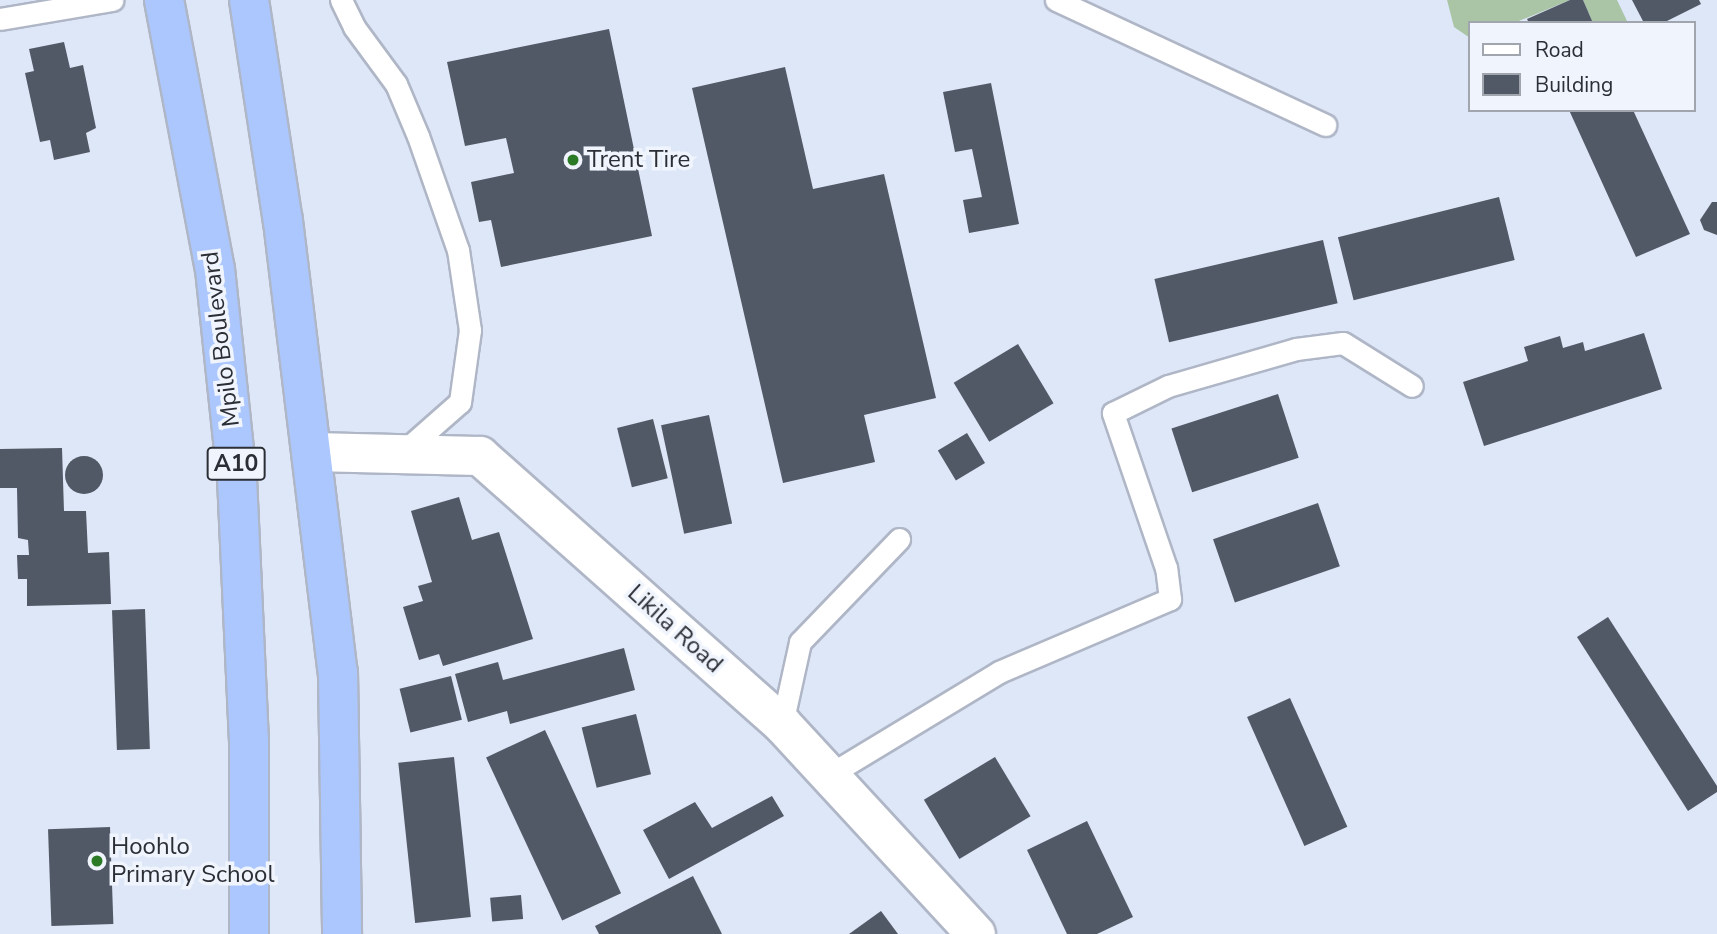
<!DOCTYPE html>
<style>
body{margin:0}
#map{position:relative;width:1717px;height:934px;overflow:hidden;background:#dee7f7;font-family:"Nunito Sans",sans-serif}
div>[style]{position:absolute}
.green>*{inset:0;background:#a9c5a6}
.building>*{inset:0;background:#515866;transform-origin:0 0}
.round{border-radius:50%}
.roads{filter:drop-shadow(2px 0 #afb6c6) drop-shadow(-2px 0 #afb6c6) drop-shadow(0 2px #afb6c6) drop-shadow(0 -2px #afb6c6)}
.service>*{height:21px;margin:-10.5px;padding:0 10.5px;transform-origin:10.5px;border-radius:10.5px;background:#fff}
.minor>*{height:38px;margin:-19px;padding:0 19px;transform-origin:19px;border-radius:19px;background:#fff}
.trunk>*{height:38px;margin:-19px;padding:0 19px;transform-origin:19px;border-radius:19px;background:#abc7fe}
.dots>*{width:19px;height:19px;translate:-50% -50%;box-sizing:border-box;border:4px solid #eff4fd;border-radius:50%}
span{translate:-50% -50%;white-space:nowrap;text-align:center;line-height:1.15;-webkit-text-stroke:7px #eff4fd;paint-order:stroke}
.shield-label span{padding:2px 5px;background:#eff4fd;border:2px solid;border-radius:5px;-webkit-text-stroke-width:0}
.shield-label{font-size:23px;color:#2b2e34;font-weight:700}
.poi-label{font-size:24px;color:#2b2e34}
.left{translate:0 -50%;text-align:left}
.street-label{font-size:24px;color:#2b2e34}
.legend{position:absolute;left:1468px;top:21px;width:228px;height:91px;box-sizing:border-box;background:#eff4fd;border:2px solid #a1a5ad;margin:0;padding:9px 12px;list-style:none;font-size:21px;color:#2b2e34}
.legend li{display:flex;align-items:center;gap:14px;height:35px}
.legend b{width:35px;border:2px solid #a1a5ad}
</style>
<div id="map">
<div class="green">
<div style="clip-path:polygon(1447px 0,1570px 0,1514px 23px,1470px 23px,1470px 38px,1454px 27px)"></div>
<div style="clip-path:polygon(1583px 0,1617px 0,1628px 23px,1593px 23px)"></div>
</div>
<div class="building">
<div style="clip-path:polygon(1570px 0,1583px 0,1593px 23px,1529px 23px,1527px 19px)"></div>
<div style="clip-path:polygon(1632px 0,1699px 0,1701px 4px,1663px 23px,1644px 23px)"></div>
<div style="clip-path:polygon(609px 29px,652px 236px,501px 267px,491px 220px,479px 222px,471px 182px,514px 173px,506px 138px,465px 146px,447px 62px)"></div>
<div style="clip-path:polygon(64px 42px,70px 68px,83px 65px,96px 128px,86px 133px,90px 152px,54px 160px,50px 140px,40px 142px,25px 73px,34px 71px,29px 49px)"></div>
<div style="clip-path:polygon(785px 67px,813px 189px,884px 174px,936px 398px,864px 415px,875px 462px,783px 483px,692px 88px)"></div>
<div style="clip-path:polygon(991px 83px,1019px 224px,969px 233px,963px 200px,982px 197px,972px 149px,955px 152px,943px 92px)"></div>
<div style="clip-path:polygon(1569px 110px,1633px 110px,1690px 234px,1636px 257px)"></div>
<div style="left:1499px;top:197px;width:65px;height:166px;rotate:76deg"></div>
<div style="clip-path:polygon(1712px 202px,1717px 202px,1717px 235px,1704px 230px,1700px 220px)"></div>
<div style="left:1323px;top:240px;width:65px;height:173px;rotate:77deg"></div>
<div style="clip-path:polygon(1644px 333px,1662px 389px,1484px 446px,1463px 382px,1528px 361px,1524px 347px,1560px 336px,1563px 348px,1583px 342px,1585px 351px)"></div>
<div style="left:1018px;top:344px;width:69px;height:75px;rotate:59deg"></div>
<div style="left:1278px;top:394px;width:67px;height:112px;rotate:72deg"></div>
<div style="left:709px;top:415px;width:111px;height:49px;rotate:78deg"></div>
<div style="left:653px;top:419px;width:61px;height:37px;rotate:76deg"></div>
<div style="left:967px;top:433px;width:35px;height:34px;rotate:59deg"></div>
<div style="clip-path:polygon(62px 448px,64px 511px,86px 511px,88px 553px,109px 552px,111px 604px,27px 606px,27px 579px,18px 579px,17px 555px,29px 555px,28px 540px,18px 538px,17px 488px,0 488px,0 449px)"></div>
<div class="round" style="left:65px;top:456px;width:38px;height:38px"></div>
<div style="clip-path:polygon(459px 497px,472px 540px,499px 532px,533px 639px,443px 666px,439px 654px,419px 660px,403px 607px,423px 601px,418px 586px,432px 582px,411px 511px)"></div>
<div style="left:1318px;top:503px;width:67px;height:111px;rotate:71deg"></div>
<div style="left:145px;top:609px;width:140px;height:33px;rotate:88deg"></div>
<div style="clip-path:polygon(1608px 617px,1717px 786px,1717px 792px,1688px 811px,1577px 637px)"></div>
<div style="clip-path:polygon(624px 648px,635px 690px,510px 724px,507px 711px,468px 722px,455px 674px,498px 662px,503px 680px)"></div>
<div style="left:451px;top:676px;width:45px;height:53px;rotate:76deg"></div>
<div style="left:1290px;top:698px;width:141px;height:47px;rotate:66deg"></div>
<div style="left:636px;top:714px;width:62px;height:56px;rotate:76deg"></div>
<div style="left:545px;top:730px;width:180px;height:65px;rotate:65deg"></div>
<div style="left:454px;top:757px;width:161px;height:56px;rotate:84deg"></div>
<div style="left:995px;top:757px;width:69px;height:83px;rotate:59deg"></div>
<div style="clip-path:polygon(772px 796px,784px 816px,669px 879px,643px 830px,695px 802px,712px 828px)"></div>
<div style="clip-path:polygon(1087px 821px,1133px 917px,1097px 934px,1067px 934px,1027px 850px)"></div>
<div style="left:110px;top:827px;width:97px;height:62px;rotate:88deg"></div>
<div style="clip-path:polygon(693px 876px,722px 934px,599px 934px,595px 926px)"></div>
<div style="left:521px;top:895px;width:24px;height:31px;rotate:85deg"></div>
<div style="clip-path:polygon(881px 911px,898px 934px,849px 934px)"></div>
</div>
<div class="roads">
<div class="service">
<div style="left:341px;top:0;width:30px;rotate:64deg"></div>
<div style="left:354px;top:27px;width:71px;rotate:53.6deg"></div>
<div style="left:396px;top:84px;width:56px;rotate:67.1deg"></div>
<div style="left:418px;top:136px;width:121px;rotate:70.7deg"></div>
<div style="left:458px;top:250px;width:81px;rotate:81.5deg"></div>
<div style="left:470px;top:330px;width:73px;rotate:97.9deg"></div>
<div style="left:460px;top:402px;width:77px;rotate:138.7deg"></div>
<div style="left:1056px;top:0;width:297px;rotate:24.9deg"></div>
<div style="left:0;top:19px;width:114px;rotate:-9.6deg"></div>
<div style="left:782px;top:724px;width:84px;rotate:-77.6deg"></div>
<div style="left:800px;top:642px;width:143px;rotate:-46.1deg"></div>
<div style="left:829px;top:775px;width:199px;rotate:-31.2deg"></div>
<div style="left:999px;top:672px;width:186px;rotate:-23.1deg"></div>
<div style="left:1170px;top:599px;width:31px;rotate:-97deg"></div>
<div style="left:1166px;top:568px;width:164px;rotate:-108.9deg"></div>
<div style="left:1113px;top:413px;width:61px;rotate:-26.1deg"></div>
<div style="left:1168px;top:386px;width:133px;rotate:-16.1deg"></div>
<div style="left:1296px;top:349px;width:47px;rotate:-7.3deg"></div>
<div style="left:1343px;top:343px;width:81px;rotate:31.9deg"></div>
</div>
<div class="minor">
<div style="left:312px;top:452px;width:168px;rotate:1.4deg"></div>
<div style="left:480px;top:456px;width:404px;rotate:41.6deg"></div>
<div style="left:782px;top:724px;width:286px;rotate:47.3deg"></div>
</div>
<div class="trunk">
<div style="left:164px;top:0;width:274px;rotate:79.3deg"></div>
<div style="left:215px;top:269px;width:210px;rotate:84deg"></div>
<div style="left:237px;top:478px;width:261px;rotate:87.4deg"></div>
<div style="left:249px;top:739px;width:195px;rotate:90deg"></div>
<div style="left:249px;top:0;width:224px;rotate:81.3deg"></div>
<div style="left:283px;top:221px;width:455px;rotate:83.1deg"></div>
<div style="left:338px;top:673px;width:261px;rotate:89.1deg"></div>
</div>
</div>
<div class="dots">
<div style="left:573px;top:160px;background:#2b7b26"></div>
<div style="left:97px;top:861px;background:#2b7b26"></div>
</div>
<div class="shield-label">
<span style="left:236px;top:464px">A10</span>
</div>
<div class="poi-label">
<span class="left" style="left:587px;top:160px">Trent Tire</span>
<span class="left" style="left:111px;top:861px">Hoohlo<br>Primary School</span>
</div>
<div class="street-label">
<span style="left:221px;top:339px;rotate:-97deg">Mpilo Boulevard</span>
<span style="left:675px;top:629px;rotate:42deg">Likila Road</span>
</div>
<ul class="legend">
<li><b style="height:9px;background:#fff"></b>Road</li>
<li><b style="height:19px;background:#515866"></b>Building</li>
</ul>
</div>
